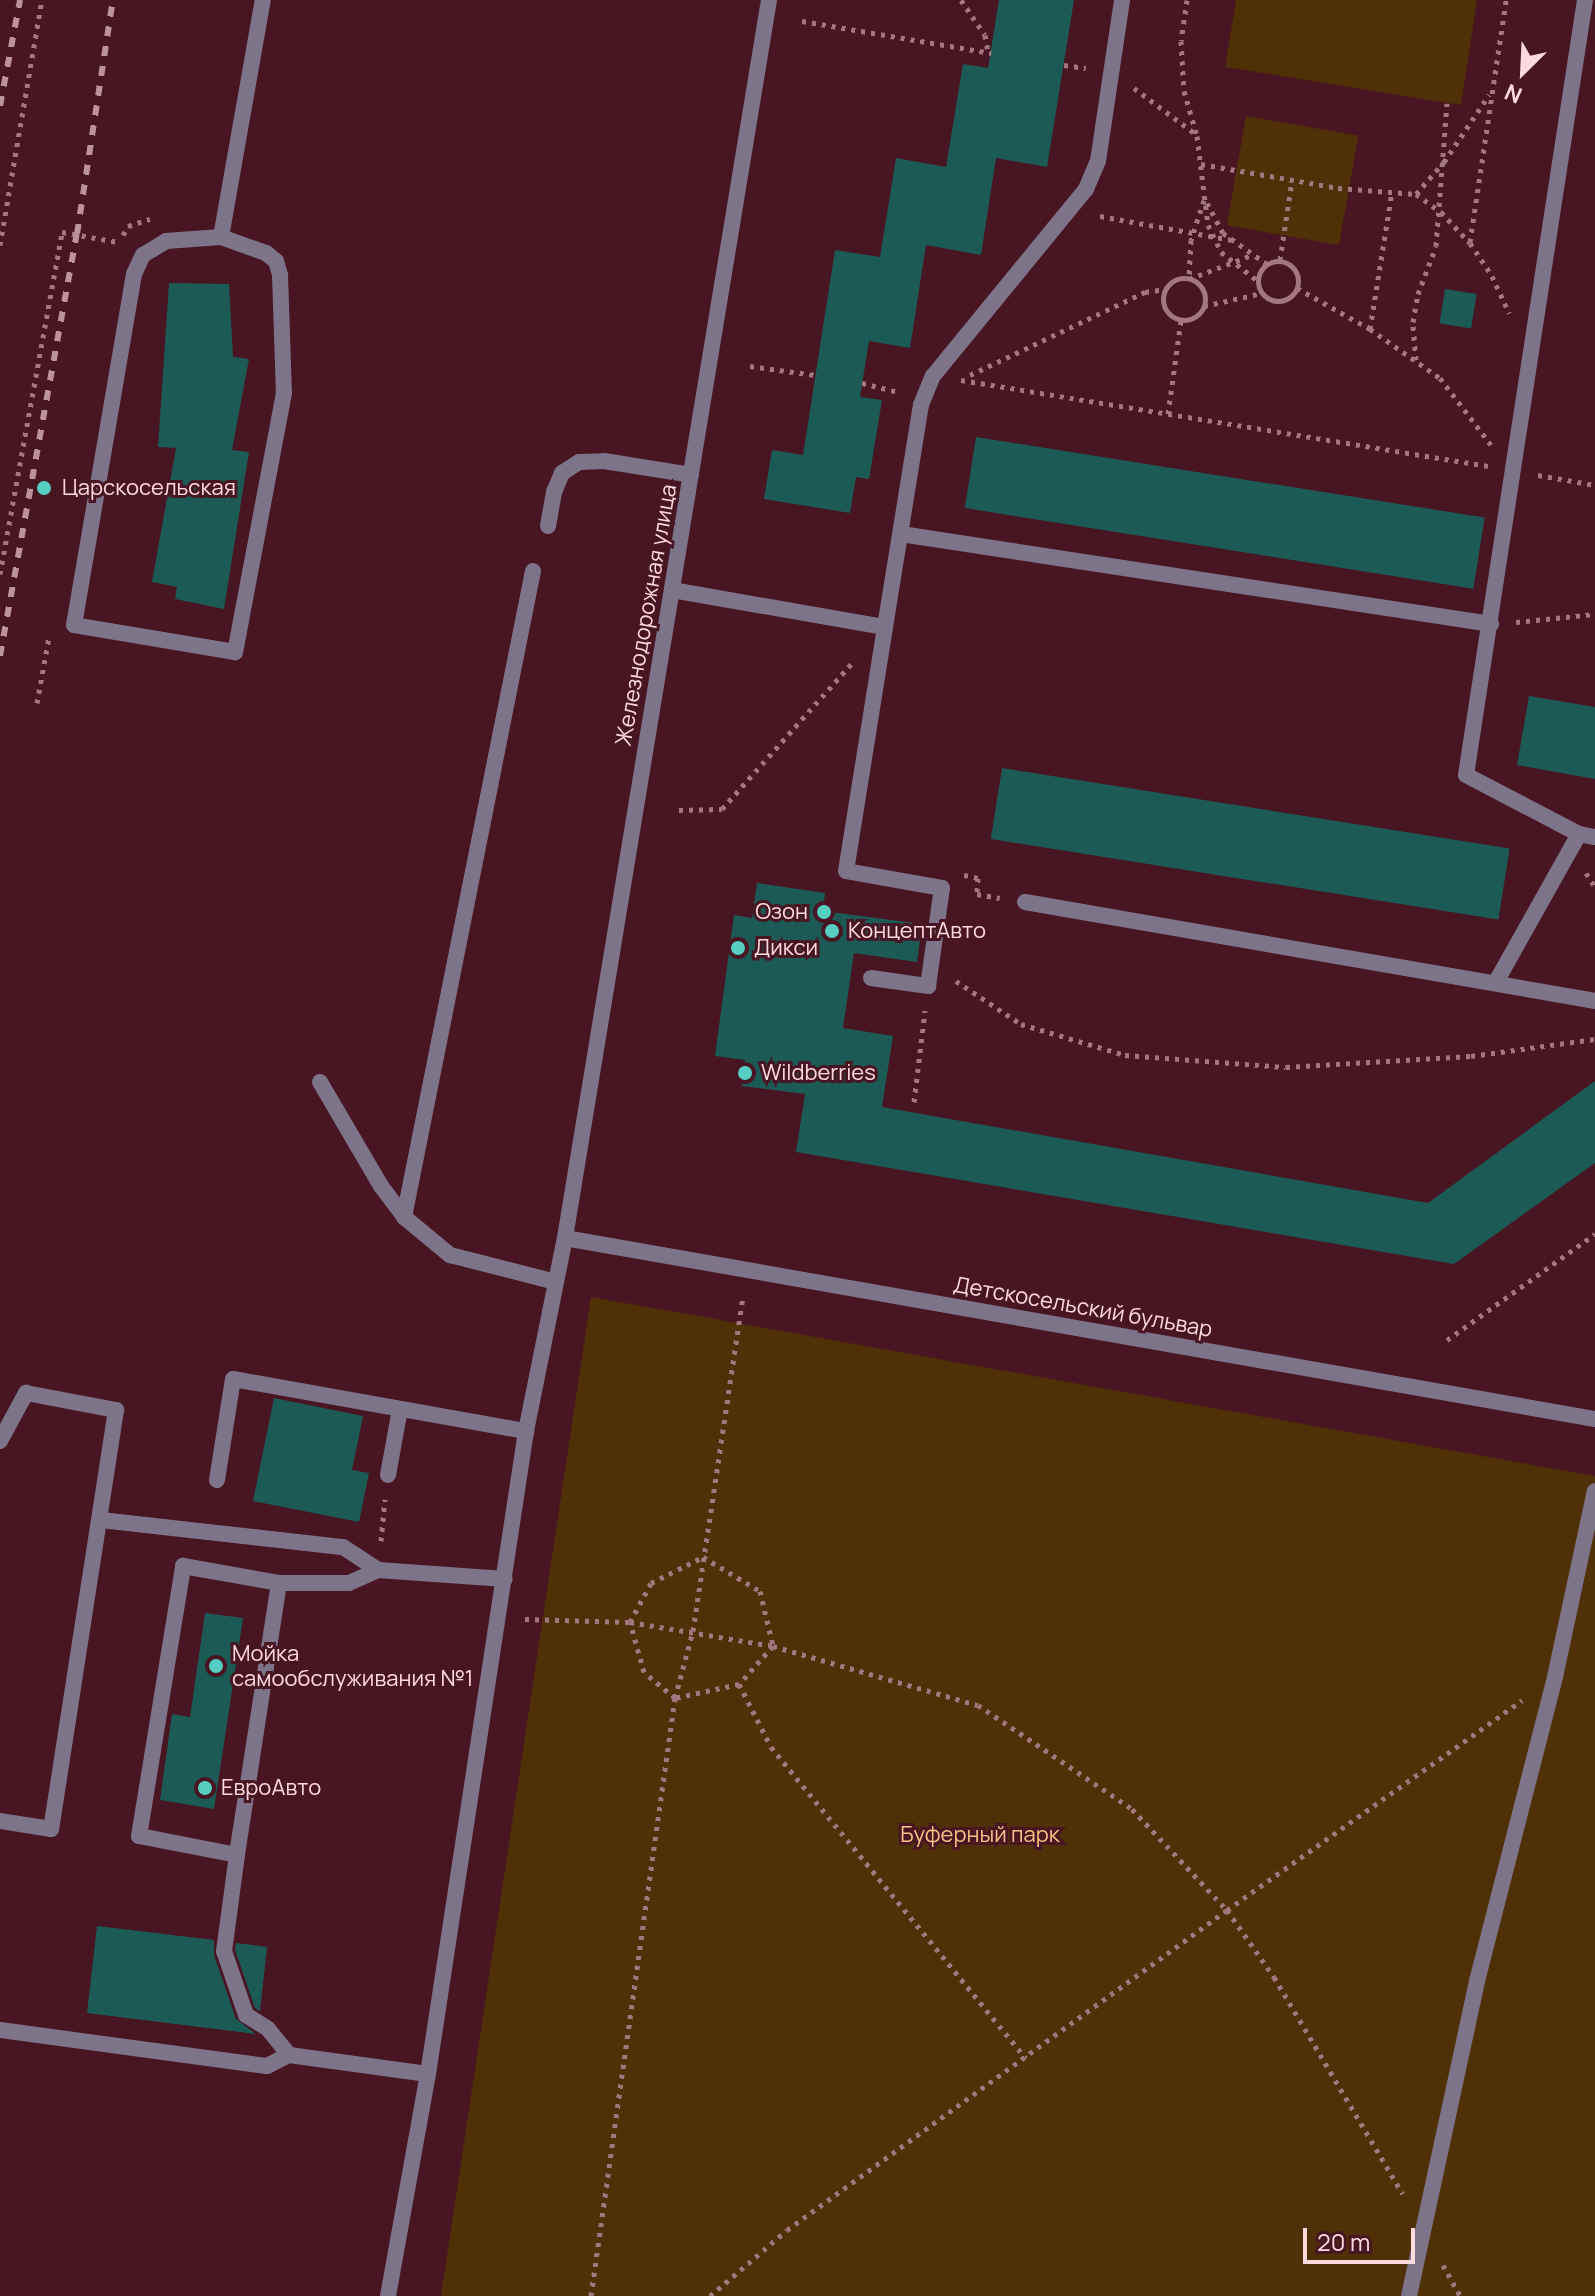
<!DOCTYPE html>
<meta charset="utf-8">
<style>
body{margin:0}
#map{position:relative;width:1595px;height:2296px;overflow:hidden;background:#481523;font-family:Manrope,sans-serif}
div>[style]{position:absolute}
.green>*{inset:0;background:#503007;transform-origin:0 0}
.building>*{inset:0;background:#1c5a55;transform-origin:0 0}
.path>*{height:5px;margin-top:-2.5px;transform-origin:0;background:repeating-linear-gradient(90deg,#a27780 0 4px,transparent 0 10px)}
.path>.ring{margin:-2.5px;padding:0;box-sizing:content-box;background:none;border:5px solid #a27780;border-radius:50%}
.lane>*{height:16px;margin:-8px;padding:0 8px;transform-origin:8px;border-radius:8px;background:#7e748a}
.street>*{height:16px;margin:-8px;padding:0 8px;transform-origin:8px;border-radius:8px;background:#7e748a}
.rail>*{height:6px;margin-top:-3px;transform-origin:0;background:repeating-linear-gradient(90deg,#bc939c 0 10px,transparent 0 20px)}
.dots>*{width:22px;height:22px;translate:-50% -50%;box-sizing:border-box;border:4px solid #481523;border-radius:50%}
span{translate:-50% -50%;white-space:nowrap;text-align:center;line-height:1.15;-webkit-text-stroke:6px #481523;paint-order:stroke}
.poi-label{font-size:22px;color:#fddadf}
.left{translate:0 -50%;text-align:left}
.right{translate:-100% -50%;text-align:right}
.street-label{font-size:22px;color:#fddadf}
.park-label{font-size:22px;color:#f9c085}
.north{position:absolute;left:1483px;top:32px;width:80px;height:80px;-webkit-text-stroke:6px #481523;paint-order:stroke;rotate:204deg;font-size:22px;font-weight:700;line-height:32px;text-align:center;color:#fddadf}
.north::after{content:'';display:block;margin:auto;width:28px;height:36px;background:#fddadf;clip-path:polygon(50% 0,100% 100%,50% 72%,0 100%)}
.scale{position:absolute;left:1303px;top:2228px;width:112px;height:36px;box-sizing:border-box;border:4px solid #fddadf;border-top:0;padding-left:10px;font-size:24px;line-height:28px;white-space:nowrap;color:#fddadf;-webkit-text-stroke:6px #481523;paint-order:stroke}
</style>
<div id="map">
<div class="green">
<div style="clip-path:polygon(1236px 0,1477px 0,1461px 105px,1225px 67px)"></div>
<div style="left:1246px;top:116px;width:114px;height:111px;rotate:10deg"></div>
<div style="clip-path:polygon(591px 1297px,1595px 1476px,1595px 2296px,441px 2296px)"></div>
</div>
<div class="building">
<div style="clip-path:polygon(999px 0,1074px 0,1047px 167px,996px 158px,981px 255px,926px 245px,910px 348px,869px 341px,860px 397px,882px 400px,869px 479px,856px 477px,850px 513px,764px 499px,772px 450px,803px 455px,835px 250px,880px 257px,896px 158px,946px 167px,963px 64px,988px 68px)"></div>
<div style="clip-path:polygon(169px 283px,229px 284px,233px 357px,249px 359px,232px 450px,249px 452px,224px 609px,175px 599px,177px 587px,152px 582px,176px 448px,158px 447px)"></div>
<div style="left:1445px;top:289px;width:32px;height:35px;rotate:9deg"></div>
<div style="left:976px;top:437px;width:515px;height:72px;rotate:9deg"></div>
<div style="clip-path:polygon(1529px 696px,1595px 707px,1595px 779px,1517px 765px)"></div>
<div style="left:1002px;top:768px;width:514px;height:72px;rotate:9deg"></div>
<div style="clip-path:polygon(757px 883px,825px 893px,823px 911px,922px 924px,917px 962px,854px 953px,843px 1028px,893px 1036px,882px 1107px,1428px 1203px,1595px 1081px,1595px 1163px,1454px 1264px,796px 1152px,805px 1094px,742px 1086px,745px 1060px,715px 1056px,734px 915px,752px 918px)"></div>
<div style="clip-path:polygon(274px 1398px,363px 1416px,352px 1470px,369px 1473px,359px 1522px,253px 1501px)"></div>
<div style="clip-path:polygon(205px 1613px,243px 1618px,214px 1809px,160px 1800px,172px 1714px,190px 1717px)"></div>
<div style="clip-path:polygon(97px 1926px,214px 1940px,214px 1955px,236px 2019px,256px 2034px,87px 2013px)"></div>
<div style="clip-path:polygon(236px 1943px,267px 1947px,260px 2011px,255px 2008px,235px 1950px)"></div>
</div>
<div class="path">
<div style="left:961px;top:0;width:42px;rotate:55.6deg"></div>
<div style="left:985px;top:35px;width:17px;rotate:80deg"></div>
<div style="left:1187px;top:0;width:41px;rotate:98.3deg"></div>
<div style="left:1181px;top:41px;width:50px;rotate:86.6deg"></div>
<div style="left:1184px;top:91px;width:47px;rotate:73.9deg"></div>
<div style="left:1197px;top:136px;width:90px;rotate:83deg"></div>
<div style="left:1208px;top:225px;width:30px;rotate:64deg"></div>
<div style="left:1221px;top:252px;width:47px;rotate:38.1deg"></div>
<div style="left:802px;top:21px;width:192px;rotate:9.6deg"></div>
<div style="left:1064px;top:65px;width:22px;rotate:8deg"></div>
<div style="left:1134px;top:88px;width:79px;rotate:36.7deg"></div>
<div style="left:1201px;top:164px;width:139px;rotate:9.9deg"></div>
<div style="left:1338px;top:188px;width:78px;rotate:4.4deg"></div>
<div style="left:1416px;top:194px;width:31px;rotate:36deg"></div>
<div style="left:1441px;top:212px;width:42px;rotate:46.9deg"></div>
<div style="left:1470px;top:243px;width:40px;rotate:56deg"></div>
<div style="left:1492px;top:276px;width:41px;rotate:65.3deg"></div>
<div style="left:1416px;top:194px;width:43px;rotate:-48.8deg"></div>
<div style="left:1444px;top:162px;width:81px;rotate:-56.1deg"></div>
<div style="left:1204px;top:200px;width:42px;rotate:108deg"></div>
<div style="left:1191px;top:240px;width:39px;rotate:93deg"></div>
<div style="left:1189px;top:279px;width:67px;rotate:-20.9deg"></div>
<div style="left:1207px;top:203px;width:34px;rotate:62deg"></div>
<div style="left:1223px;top:233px;width:54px;rotate:35.2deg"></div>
<div style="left:1100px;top:216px;width:134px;rotate:10.3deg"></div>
<div style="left:123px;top:235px;width:10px;rotate:-61deg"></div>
<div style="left:128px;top:226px;width:23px;rotate:-18deg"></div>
<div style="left:1470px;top:242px;width:245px;rotate:-81.5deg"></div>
<div style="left:0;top:245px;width:249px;rotate:-80.3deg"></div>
<div style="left:1280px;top:260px;width:80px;rotate:-81.4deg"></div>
<div class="ring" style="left:1258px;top:261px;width:35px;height:35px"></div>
<div class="ring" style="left:1163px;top:278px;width:37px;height:37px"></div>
<div style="left:1297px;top:288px;width:84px;rotate:29.3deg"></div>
<div style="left:1370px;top:329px;width:85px;rotate:35deg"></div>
<div style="left:1440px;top:378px;width:84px;rotate:52.7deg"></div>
<div style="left:1204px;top:306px;width:59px;rotate:-12.6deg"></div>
<div style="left:1370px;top:329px;width:139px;rotate:-80.9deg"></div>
<div style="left:1416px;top:360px;width:38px;rotate:-95deg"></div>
<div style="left:1413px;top:322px;width:28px;rotate:-80deg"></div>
<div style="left:1418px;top:294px;width:51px;rotate:-69.4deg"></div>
<div style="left:1436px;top:246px;width:143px;rotate:-85.6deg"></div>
<div style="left:750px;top:366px;width:66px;rotate:7.9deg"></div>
<div style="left:970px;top:375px;width:194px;rotate:-25.4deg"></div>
<div style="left:1145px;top:292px;width:21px;rotate:-8deg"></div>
<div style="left:961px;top:380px;width:534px;rotate:9.27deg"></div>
<div style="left:862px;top:383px;width:38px;rotate:14deg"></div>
<div style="left:1168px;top:414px;width:95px;rotate:-82.1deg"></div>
<div style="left:1538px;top:475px;width:58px;rotate:10deg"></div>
<div style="left:0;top:574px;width:348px;rotate:-79.7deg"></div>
<div style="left:62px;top:232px;width:57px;rotate:10.1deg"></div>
<div style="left:1516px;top:622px;width:79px;rotate:-5.8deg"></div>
<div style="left:37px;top:703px;width:67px;rotate:-79.7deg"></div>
<div style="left:679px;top:810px;width:43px;rotate:-1.3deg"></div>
<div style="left:722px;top:809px;width:195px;rotate:-48.3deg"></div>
<div style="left:1586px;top:873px;width:17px;rotate:57deg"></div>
<div style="left:964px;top:875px;width:14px;rotate:12deg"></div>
<div style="left:978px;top:878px;width:16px;rotate:94deg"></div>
<div style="left:977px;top:894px;width:23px;rotate:10deg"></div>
<div style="left:956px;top:981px;width:78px;rotate:33.5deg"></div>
<div style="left:1021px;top:1024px;width:109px;rotate:16.6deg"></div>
<div style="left:1125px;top:1055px;width:161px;rotate:4.3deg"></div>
<div style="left:1286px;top:1067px;width:185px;rotate:-3.4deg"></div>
<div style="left:1471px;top:1056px;width:125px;rotate:-7.8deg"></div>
<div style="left:914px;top:1102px;width:92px;rotate:-83.1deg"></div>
<div style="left:1447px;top:1340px;width:182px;rotate:-35.6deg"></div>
<div style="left:381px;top:1541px;width:42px;rotate:-84.6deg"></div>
<div style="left:703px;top:1557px;width:66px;rotate:30.8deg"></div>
<div style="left:760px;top:1591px;width:57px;rotate:76.7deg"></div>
<div style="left:773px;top:1646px;width:51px;rotate:131.8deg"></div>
<div style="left:739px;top:1684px;width:66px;rotate:167.7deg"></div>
<div style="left:675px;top:1698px;width:40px;rotate:-140deg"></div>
<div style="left:644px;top:1672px;width:52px;rotate:-105.6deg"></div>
<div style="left:630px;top:1622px;width:44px;rotate:-61.7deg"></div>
<div style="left:651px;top:1583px;width:58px;rotate:-26.6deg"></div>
<div style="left:525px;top:1619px;width:105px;rotate:1.6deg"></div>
<div style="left:630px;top:1622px;width:145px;rotate:9.5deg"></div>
<div style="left:773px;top:1646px;width:213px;rotate:16.1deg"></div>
<div style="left:978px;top:1705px;width:186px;rotate:34deg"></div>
<div style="left:1132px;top:1809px;width:139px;rotate:46.8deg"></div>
<div style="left:1227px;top:1910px;width:82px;rotate:55deg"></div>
<div style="left:1274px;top:1977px;width:252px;rotate:59.3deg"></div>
<div style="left:739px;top:1684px;width:71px;rotate:63.1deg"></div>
<div style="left:771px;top:1747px;width:402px;rotate:50.7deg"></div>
<div style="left:1443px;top:2265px;width:35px;rotate:61deg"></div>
<div style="left:591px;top:2296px;width:604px;rotate:-82deg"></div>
<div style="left:675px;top:1698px;width:69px;rotate:-75deg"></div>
<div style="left:693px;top:1631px;width:338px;rotate:-81.5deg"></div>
<div style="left:710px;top:2296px;width:101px;rotate:-40.6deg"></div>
<div style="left:787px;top:2230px;width:544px;rotate:-36.03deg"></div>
<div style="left:1227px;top:1910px;width:362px;rotate:-35.4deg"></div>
</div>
<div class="lane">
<div style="left:1585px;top:0;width:784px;rotate:98.73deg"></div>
<div style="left:1466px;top:775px;width:127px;rotate:27.6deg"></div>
<div style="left:1579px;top:834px;width:16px;rotate:11deg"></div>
<div style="left:221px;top:237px;width:48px;rotate:19.6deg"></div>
<div style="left:266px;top:253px;width:13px;rotate:39deg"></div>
<div style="left:276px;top:261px;width:15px;rotate:74deg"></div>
<div style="left:280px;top:275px;width:118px;rotate:88.1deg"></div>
<div style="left:284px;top:393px;width:264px;rotate:100.7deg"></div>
<div style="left:235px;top:652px;width:163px;rotate:-170.5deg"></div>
<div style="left:74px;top:625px;width:356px;rotate:-80.3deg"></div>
<div style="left:134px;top:274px;width:21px;rotate:-65deg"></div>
<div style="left:143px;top:255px;width:27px;rotate:-31deg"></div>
<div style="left:166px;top:241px;width:55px;rotate:-4.2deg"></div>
<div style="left:221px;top:237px;width:241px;rotate:-80deg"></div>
<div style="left:548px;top:526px;width:35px;rotate:-80deg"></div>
<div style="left:554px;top:492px;width:21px;rotate:-67deg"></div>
<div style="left:562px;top:473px;width:20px;rotate:-33deg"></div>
<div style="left:579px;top:462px;width:25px;rotate:-2deg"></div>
<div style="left:604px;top:461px;width:88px;rotate:9.1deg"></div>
<div style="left:901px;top:534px;width:597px;rotate:8.67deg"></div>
<div style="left:533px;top:571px;width:659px;rotate:101.29deg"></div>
<div style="left:404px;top:1217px;width:60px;rotate:39.6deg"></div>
<div style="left:450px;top:1255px;width:109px;rotate:14.3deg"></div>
<div style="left:672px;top:590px;width:216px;rotate:9.9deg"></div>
<div style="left:885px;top:627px;width:225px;rotate:-80.8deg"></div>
<div style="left:921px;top:405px;width:31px;rotate:-68deg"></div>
<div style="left:933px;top:376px;width:242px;rotate:-50.7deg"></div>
<div style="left:1086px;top:189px;width:30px;rotate:-67deg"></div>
<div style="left:1098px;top:161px;width:163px;rotate:-81.5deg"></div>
<div style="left:1025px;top:902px;width:579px;rotate:9.85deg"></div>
<div style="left:871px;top:978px;width:58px;rotate:8deg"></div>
<div style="left:928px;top:986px;width:99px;rotate:-81.9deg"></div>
<div style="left:942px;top:888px;width:97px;rotate:-170deg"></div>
<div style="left:846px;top:871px;width:247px;rotate:-80.9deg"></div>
<div style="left:1496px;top:982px;width:170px;rotate:-60.7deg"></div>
<div style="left:320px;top:1082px;width:121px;rotate:59.6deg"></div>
<div style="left:381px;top:1186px;width:39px;rotate:53deg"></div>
<div style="left:0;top:1441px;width:55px;rotate:-61.6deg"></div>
<div style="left:26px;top:1393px;width:92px;rotate:10.7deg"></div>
<div style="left:116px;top:1410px;width:424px;rotate:98.8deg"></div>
<div style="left:51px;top:1829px;width:52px;rotate:-171.1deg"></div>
<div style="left:388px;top:1475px;width:67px;rotate:-79.7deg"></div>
<div style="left:217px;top:1480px;width:102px;rotate:-81deg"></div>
<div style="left:233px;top:1379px;width:298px;rotate:10.1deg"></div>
<div style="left:101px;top:1520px;width:244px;rotate:6.4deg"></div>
<div style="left:343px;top:1547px;width:42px;rotate:33.3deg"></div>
<div style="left:279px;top:1583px;width:275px;rotate:98.8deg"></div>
<div style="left:237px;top:1855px;width:100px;rotate:-169deg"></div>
<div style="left:139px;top:1836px;width:274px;rotate:-80.7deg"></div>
<div style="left:183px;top:1566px;width:97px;rotate:10deg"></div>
<div style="left:279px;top:1583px;width:70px"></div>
<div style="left:349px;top:1583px;width:32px;rotate:-24deg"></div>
<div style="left:378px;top:1570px;width:127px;rotate:4.1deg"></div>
<div style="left:237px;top:1855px;width:97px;rotate:97.7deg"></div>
<div style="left:224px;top:1951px;width:68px;rotate:71deg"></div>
<div style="left:246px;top:2015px;width:26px;rotate:32deg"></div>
<div style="left:268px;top:2029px;width:33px;rotate:51deg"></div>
<div style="left:0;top:2030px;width:269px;rotate:7.7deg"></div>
<div style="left:267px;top:2066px;width:25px;rotate:-27deg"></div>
<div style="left:289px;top:2055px;width:140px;rotate:7.8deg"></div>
<div style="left:388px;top:2296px;width:226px;rotate:-79.8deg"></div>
<div style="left:428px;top:2074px;width:650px;rotate:-81.33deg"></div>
<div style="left:526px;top:1431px;width:197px;rotate:-78.6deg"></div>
<div style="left:1409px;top:2296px;width:322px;rotate:-77.8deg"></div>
<div style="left:1477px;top:1981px;width:314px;rotate:-75.6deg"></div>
<div style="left:1555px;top:1677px;width:190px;rotate:-77.9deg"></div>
</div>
<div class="street">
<div style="left:769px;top:0;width:1255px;rotate:99.36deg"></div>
<div style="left:565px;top:1238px;width:1046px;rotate:9.97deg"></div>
</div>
<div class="rail">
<div style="left:0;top:106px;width:108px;rotate:-79.3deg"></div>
<div style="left:0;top:656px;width:429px;rotate:-79.7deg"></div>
<div style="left:77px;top:234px;width:237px;rotate:-81.3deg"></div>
</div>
<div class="dots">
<div style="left:44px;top:488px;background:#57cec2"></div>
<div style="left:824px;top:912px;background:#57cec2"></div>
<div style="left:832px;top:931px;background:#57cec2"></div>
<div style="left:738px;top:948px;background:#57cec2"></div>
<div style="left:745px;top:1073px;background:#57cec2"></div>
<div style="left:216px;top:1666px;background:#57cec2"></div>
<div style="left:205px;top:1788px;background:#57cec2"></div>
</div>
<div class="poi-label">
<span class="left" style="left:62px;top:488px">Царскосельская</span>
<span class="right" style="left:808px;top:912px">Озон</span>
<span class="left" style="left:848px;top:931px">КонцептАвто</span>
<span class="left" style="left:754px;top:948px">Дикси</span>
<span class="left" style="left:761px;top:1073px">Wildberries</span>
<span class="left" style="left:232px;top:1666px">Мойка<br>самообслуживания №1</span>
<span class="left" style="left:221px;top:1788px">ЕвроАвто</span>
</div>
<div class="street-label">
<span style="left:646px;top:615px;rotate:-80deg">Железнодорожная улица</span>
<span style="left:1083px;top:1307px;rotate:10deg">Детскосельский бульвар</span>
</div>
<div class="park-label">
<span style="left:980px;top:1835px">Буферный парк</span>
</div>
<div class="north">N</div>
<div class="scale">20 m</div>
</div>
